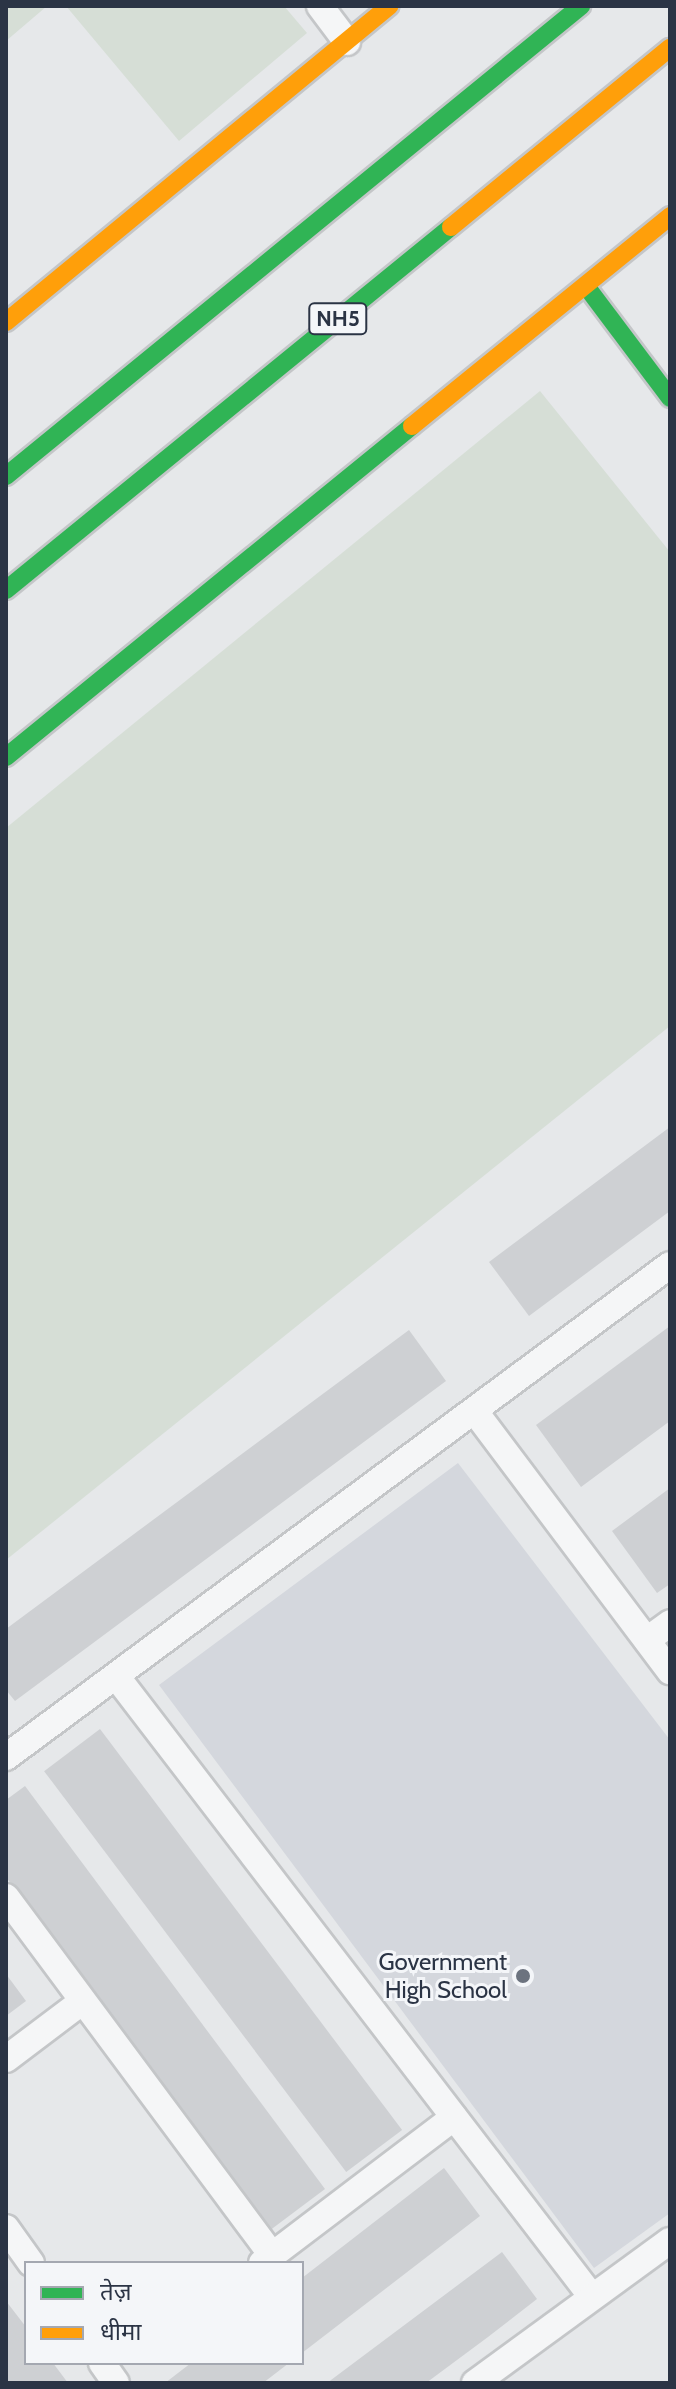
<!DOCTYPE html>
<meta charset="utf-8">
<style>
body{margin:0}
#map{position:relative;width:676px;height:2389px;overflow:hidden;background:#e6e8ea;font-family:Cabin,"Noto Sans Devanagari",sans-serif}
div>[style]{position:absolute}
.built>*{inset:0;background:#d4d7dd}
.green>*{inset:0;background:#d6ded6}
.building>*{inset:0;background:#ced0d3;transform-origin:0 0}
.roads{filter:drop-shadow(2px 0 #c4c6c8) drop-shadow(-2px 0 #c4c6c8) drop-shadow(0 2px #c4c6c8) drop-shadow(0 -2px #c4c6c8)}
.street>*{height:26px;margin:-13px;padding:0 13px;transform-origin:13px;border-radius:13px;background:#f5f6f7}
.fast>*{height:18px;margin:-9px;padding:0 9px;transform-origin:9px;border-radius:9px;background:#30b455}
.slow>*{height:18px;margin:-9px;padding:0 9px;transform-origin:9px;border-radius:9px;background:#ff9f0a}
.dots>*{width:22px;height:22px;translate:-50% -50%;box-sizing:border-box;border:4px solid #f4f6f9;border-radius:50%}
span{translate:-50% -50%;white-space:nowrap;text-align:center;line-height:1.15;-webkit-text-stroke:6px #f4f6f9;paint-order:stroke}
.shield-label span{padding:2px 6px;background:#f4f6f9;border:2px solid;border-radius:6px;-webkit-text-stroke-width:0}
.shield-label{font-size:22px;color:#2b3445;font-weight:700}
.poi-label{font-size:24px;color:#2b3445}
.right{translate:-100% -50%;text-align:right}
.frame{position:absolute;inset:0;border:8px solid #2b3445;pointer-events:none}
.legend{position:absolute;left:24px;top:2261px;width:280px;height:104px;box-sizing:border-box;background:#f4f6f9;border:2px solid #a4a8b1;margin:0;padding:10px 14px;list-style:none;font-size:24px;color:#2b3445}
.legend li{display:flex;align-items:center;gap:16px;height:40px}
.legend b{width:40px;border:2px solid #a4a8b1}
</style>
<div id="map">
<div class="built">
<div style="clip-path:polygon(458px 1463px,670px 1740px,670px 2213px,594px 2268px,159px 1685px)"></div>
</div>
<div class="green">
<div style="clip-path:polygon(6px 6px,47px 6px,6px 41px)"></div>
<div style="clip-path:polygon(66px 6px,284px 6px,307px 33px,179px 141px)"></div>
<div style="clip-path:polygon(540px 391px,670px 552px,670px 1026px,6px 1560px,6px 828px)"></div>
</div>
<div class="building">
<div style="clip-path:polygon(670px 1127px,670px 1211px,529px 1316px,489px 1262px)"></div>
<div style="clip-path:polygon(670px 1326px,670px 1421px,581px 1487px,536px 1425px)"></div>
<div style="clip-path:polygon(409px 1330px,446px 1381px,15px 1701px,6px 1690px,6px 1629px)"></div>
<div style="clip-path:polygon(670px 1488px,670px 1584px,657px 1593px,612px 1531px)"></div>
<div style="left:100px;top:1729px;width:502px;height:70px;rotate:53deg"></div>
<div style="clip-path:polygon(25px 1786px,325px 2189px,269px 2231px,6px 1877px,6px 1800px)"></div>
<div style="clip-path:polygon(6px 1974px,26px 2001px,6px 2016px)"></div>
<div style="clip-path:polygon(444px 2168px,480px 2216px,302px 2353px,302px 2278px)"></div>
<div style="clip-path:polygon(502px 2252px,537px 2299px,488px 2337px,426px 2383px,327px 2383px)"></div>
<div style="clip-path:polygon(6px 2301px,26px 2327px,26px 2363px,53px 2363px,68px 2383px,6px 2383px)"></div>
<div style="clip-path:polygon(191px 2363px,289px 2363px,263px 2383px,165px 2383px)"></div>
</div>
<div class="roads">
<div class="street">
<div style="left:320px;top:6px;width:45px;rotate:53.1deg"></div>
<div style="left:476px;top:1413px;width:323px;rotate:53.1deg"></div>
<div style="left:647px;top:1640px;width:29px;rotate:-36deg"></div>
<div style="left:116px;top:1676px;width:782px;rotate:52.53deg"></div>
<div style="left:6px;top:1757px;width:826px;rotate:-36.54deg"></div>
<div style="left:6px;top:1897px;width:446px;rotate:53.4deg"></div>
<div style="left:6px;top:2059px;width:96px;rotate:-37deg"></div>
<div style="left:6px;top:2228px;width:43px;rotate:54.5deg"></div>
<div style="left:262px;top:2263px;width:241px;rotate:-37.2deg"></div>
<div style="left:102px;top:2363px;width:24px;rotate:55deg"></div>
<div style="left:475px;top:2383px;width:241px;rotate:-36.1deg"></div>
</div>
<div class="fast">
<div style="left:586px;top:286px;width:140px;rotate:53.1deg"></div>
<div style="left:6px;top:476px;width:743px;rotate:-39.26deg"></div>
<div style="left:6px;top:590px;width:574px;rotate:-39.21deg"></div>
<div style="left:6px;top:757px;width:524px;rotate:-39.19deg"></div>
</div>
<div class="slow">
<div style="left:451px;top:227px;width:283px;rotate:-39.3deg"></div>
<div style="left:6px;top:322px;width:497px;rotate:-39.5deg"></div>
<div style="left:412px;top:426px;width:333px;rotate:-39.1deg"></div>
</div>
</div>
<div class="dots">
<div style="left:523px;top:1976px;background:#6c737f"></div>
</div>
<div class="shield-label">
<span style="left:338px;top:319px">NH5</span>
</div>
<div class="poi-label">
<span class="right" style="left:507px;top:1976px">Government<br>High School</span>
</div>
<div class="frame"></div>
<ul class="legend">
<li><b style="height:10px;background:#30b455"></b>तेज़</li>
<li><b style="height:10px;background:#ff9f0a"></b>धीमा</li>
</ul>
</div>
